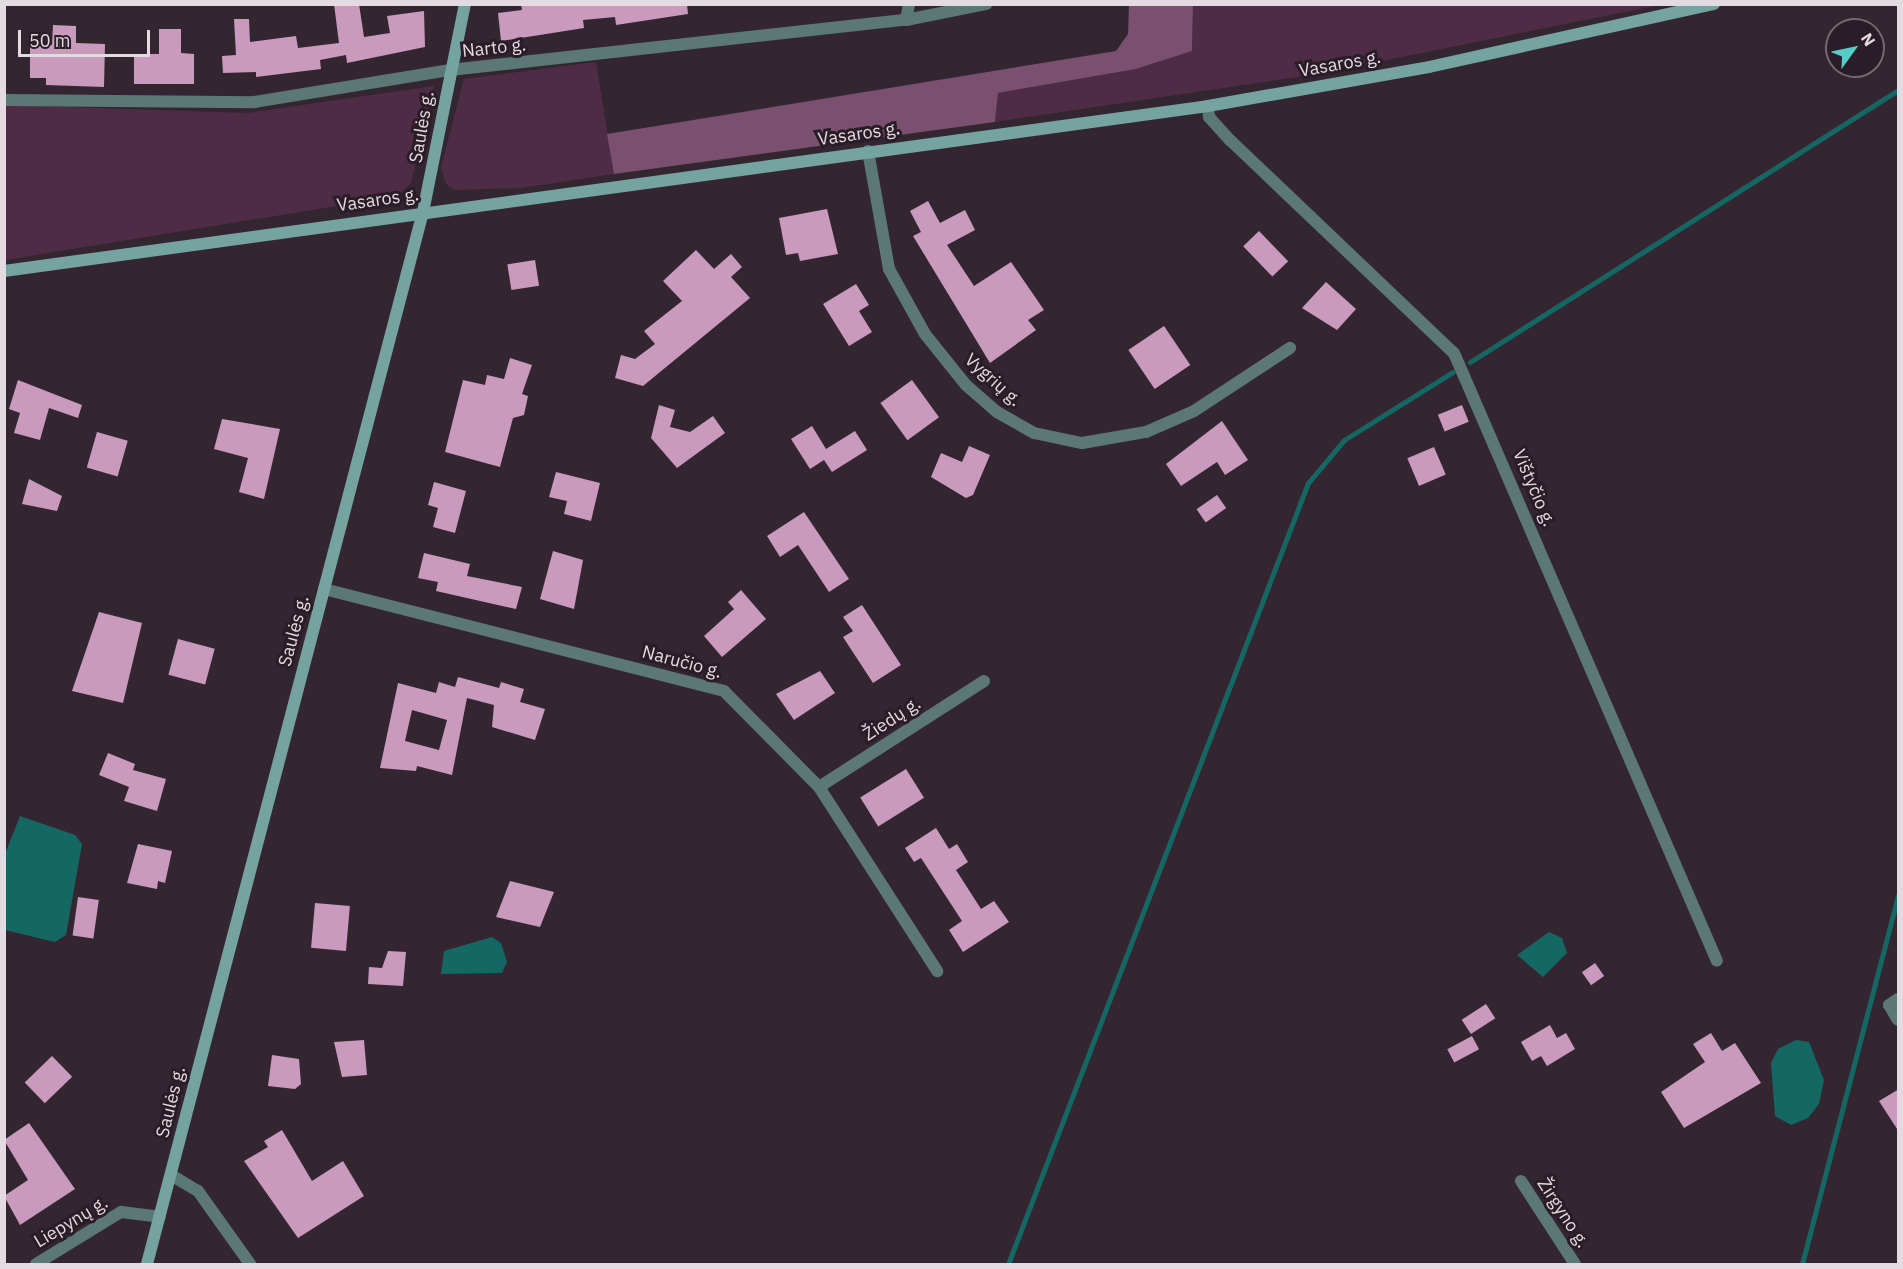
<!DOCTYPE html>
<meta charset="utf-8">
<style>
body{margin:0}
#map{position:relative;width:1903px;height:1269px;overflow:hidden;background:#342631;font-family:"IBM Plex Sans",sans-serif}
div>[style]{position:absolute}
.green>*{inset:0;background:#4e2c46}
.forest>*{inset:0;background:#7a4f70}
.water>*{inset:0;background:#156763}
.stream>*{height:5px;margin:-2.5px;padding:0 2.5px;transform-origin:2.5px;border-radius:2.5px;background:#156763}
.building>*{inset:0;background:#ca9abe;transform-origin:0 0}
.street>*{height:12px;margin:-6px;padding:0 6px;transform-origin:6px;border-radius:6px;background:#5b7876}
.secondary>*{height:12px;margin:-6px;padding:0 6px;transform-origin:6px;border-radius:6px;background:#75a3a0}
span{translate:-50% -50%;white-space:nowrap;text-align:center;line-height:1.15;-webkit-text-stroke:6px #2a1d27;paint-order:stroke}
.street-label{font-size:18px;color:#e4dae1}
.frame{position:absolute;inset:0;border:6px solid #e4dae1;pointer-events:none}
.north{position:absolute;left:1825px;top:18px;width:60px;height:60px;box-sizing:border-box;background:#2a1d27;border:2px solid #746971;border-radius:50%;rotate:57deg;font-size:16px;font-weight:700;line-height:24px;text-align:center;color:#e4dae1}
.north::after{content:'';display:block;margin:auto;width:21px;height:27px;background:#55cdc6;clip-path:polygon(50% 0,100% 100%,50% 72%,0 100%)}
.scale{position:absolute;left:18px;top:30px;width:132px;height:27px;box-sizing:border-box;border:3px solid #e4dae1;border-top:0;padding-left:8px;font-size:18px;line-height:21px;white-space:nowrap;color:#e4dae1;-webkit-text-stroke:4px #2a1d27;paint-order:stroke}
</style>
<div id="map">
<div class="green">
<div style="clip-path:polygon(1193px 5px,1660px 5px,1317px 74px,995px 122px,998px 93px,1136px 69px,1192px 51px)"></div>
<div style="clip-path:polygon(596px 62px,614px 174px,521px 188px,454px 190px,446px 184px,441px 167px,464px 79px)"></div>
<div style="clip-path:polygon(434px 86px,411px 183px,398px 196px,5px 260px,5px 105px,247px 113px)"></div>
</div>
<div class="forest">
<div style="clip-path:polygon(1129px 5px,1193px 5px,1192px 51px,1136px 69px,998px 93px,995px 122px,614px 174px,607px 134px,1116px 51px,1128px 34px)"></div>
</div>
<div class="water">
<div style="clip-path:polygon(20px 816px,75px 835px,82px 844px,66px 935px,55px 942px,5px 930px,5px 854px)"></div>
<div style="clip-path:polygon(1549px 932px,1562px 938px,1567px 953px,1543px 977px,1517px 955px)"></div>
<div style="clip-path:polygon(492px 937px,501px 943px,507px 962px,502px 973px,441px 974px,444px 951px)"></div>
<div style="clip-path:polygon(1796px 1040px,1809px 1042px,1824px 1080px,1819px 1104px,1808px 1118px,1791px 1125px,1775px 1116px,1771px 1063px,1778px 1049px)"></div>
</div>
<div class="stream">
<div style="left:1470px;top:362px;width:507px;rotate:-32.44deg"></div>
<div style="left:1008px;top:1264px;width:837px;rotate:-68.99deg"></div>
<div style="left:1308px;top:483px;width:56px;rotate:-50.1deg"></div>
<div style="left:1344px;top:440px;width:128px;rotate:-32deg"></div>
<div style="left:1802px;top:1264px;width:381px;rotate:-75.4deg"></div>
</div>
<div class="building">
<div style="clip-path:polygon(334px 4px,359px 4px,364px 37px,390px 33px,387px 16px,424px 11px,425px 47px,347px 63px,346px 55px,320px 60px,321px 69px,256px 77px,256px 72px,223px 73px,222px 56px,236px 55px,234px 19px,249px 19px,250px 42px,296px 36px,298px 48px,339px 43px)"></div>
<div style="clip-path:polygon(521px 4px,687px 4px,688px 14px,616px 25px,615px 17px,583px 20px,584px 28px,501px 41px,498px 13px,522px 10px)"></div>
<div style="clip-path:polygon(53px 25px,76px 26px,76px 43px,105px 44px,104px 87px,46px 85px,46px 78px,30px 78px,30px 45px,52px 45px)"></div>
<div style="clip-path:polygon(159px 29px,181px 29px,181px 53px,194px 54px,194px 84px,134px 84px,134px 54px,159px 54px)"></div>
<div style="clip-path:polygon(928px 201px,940px 223px,965px 210px,975px 230px,947px 245px,974px 286px,1011px 262px,1044px 310px,1028px 320px,1036px 330px,990px 363px,913px 236px,921px 232px,910px 211px)"></div>
<div style="clip-path:polygon(827px 209px,838px 254px,800px 261px,798px 253px,786px 255px,779px 218px)"></div>
<div style="left:1259px;top:231px;width:42px;height:22px;rotate:46deg"></div>
<div style="clip-path:polygon(696px 250px,714px 269px,731px 254px,742px 267px,731px 277px,750px 298px,643px 386px,615px 378px,621px 355px,635px 359px,655px 344px,644px 331px,682px 301px,663px 281px)"></div>
<div style="left:535px;top:260px;width:26px;height:28px;rotate:81deg"></div>
<div style="clip-path:polygon(1326px 282px,1356px 309px,1337px 330px,1302px 308px)"></div>
<div style="clip-path:polygon(856px 284px,869px 305px,859px 311px,872px 332px,849px 346px,823px 304px)"></div>
<div style="left:1164px;top:326px;width:47px;height:43px;rotate:56deg"></div>
<div style="clip-path:polygon(510px 358px,532px 365px,522px 394px,528px 396px,524px 415px,513px 418px,500px 467px,445px 452px,463px 380px,485px 385px,487px 375px,504px 379px)"></div>
<div style="clip-path:polygon(18px 380px,82px 405px,78px 418px,49px 408px,40px 440px,14px 433px,20px 413px,9px 409px)"></div>
<div style="left:912px;top:380px;width:46px;height:39px;rotate:54deg"></div>
<div style="clip-path:polygon(659px 405px,675px 410px,670px 427px,690px 432px,713px 416px,725px 433px,677px 468px,651px 438px)"></div>
<div style="left:1462px;top:405px;width:18px;height:26px;rotate:68deg"></div>
<div style="clip-path:polygon(222px 419px,280px 429px,264px 499px,239px 492px,248px 458px,214px 449px)"></div>
<div style="clip-path:polygon(1222px 421px,1248px 460px,1225px 475px,1217px 462px,1181px 486px,1166px 464px)"></div>
<div style="clip-path:polygon(812px 426px,826px 449px,855px 431px,867px 450px,832px 472px,824px 460px,810px 469px,791px 439px)"></div>
<div style="left:97px;top:432px;width:32px;height:37px;rotate:16deg"></div>
<div style="clip-path:polygon(969px 446px,990px 455px,973px 495px,966px 498px,931px 477px,941px 453px,962px 462px)"></div>
<div style="left:1434px;top:447px;width:30px;height:29px;rotate:67deg"></div>
<div style="clip-path:polygon(556px 472px,600px 483px,591px 521px,564px 514px,567px 501px,549px 497px)"></div>
<div style="clip-path:polygon(29px 479px,62px 496px,57px 511px,22px 504px)"></div>
<div style="clip-path:polygon(434px 482px,466px 491px,455px 533px,433px 527px,438px 508px,428px 505px)"></div>
<div style="left:1217px;top:495px;width:16px;height:25px;rotate:55deg"></div>
<div style="clip-path:polygon(804px 512px,849px 579px,829px 592px,798px 545px,780px 557px,767px 536px)"></div>
<div style="clip-path:polygon(553px 551px,583px 560px,574px 609px,540px 599px)"></div>
<div style="clip-path:polygon(424px 553px,470px 564px,467px 576px,522px 587px,516px 609px,436px 591px,438px 582px,418px 578px)"></div>
<div style="clip-path:polygon(741px 590px,766px 619px,722px 657px,704px 636px,734px 609px,728px 602px)"></div>
<div style="clip-path:polygon(862px 605px,901px 665px,873px 683px,843px 637px,853px 631px,843px 617px)"></div>
<div style="clip-path:polygon(99px 612px,142px 623px,123px 703px,72px 691px)"></div>
<div style="left:178px;top:639px;width:38px;height:37px;rotate:15deg"></div>
<div style="clip-path:polygon(820px 671px,835px 693px,794px 720px,776px 694px)"></div>
<div style="clip-path:polygon(evenodd,458px 677px,499px 688px,501px 682px,524px 689px,520px 702px,545px 709px,535px 740px,492px 727px,494px 705px,467px 698px,452px 775px,417px 766px,416px 771px,380px 768px,398px 683px,436px 693px,439px 682px,455px 687px,458px 677px,412px 710px,447px 720px,439px 750px,405px 741px,412px 710px)"></div>
<div style="clip-path:polygon(108px 753px,135px 764px,133px 770px,166px 779px,157px 811px,124px 801px,129px 787px,99px 775px)"></div>
<div style="left:906px;top:769px;width:34px;height:54px;rotate:58deg"></div>
<div style="clip-path:polygon(936px 828px,949px 849px,957px 844px,968px 862px,956px 870px,981px 909px,994px 901px,1009px 922px,963px 952px,949px 930px,962px 921px,921px 858px,914px 862px,905px 848px)"></div>
<div style="clip-path:polygon(138px 844px,172px 851px,165px 883px,158px 881px,157px 889px,127px 883px)"></div>
<div style="clip-path:polygon(510px 881px,554px 892px,540px 927px,496px 917px)"></div>
<div style="left:78px;top:897px;width:21px;height:39px;rotate:8deg"></div>
<div style="left:315px;top:903px;width:35px;height:45px;rotate:5deg"></div>
<div style="clip-path:polygon(388px 951px,406px 952px,403px 986px,368px 984px,369px 967px,382px 968px)"></div>
<div style="left:1595px;top:963px;width:16px;height:16px;rotate:55deg"></div>
<div style="left:1486px;top:1004px;width:17px;height:29px;rotate:57deg"></div>
<div style="clip-path:polygon(1550px 1025px,1557px 1038px,1566px 1033px,1575px 1049px,1547px 1066px,1541px 1056px,1532px 1061px,1521px 1042px)"></div>
<div style="clip-path:polygon(1711px 1033px,1722px 1051px,1735px 1043px,1761px 1083px,1684px 1128px,1661px 1092px,1705px 1062px,1693px 1044px)"></div>
<div style="left:1472px;top:1036px;width:15px;height:28px;rotate:62deg"></div>
<div style="clip-path:polygon(364px 1040px,367px 1075px,342px 1077px,334px 1042px)"></div>
<div style="clip-path:polygon(272px 1055px,299px 1059px,301px 1084px,295px 1089px,268px 1086px)"></div>
<div style="left:52px;top:1056px;width:29px;height:38px;rotate:46deg"></div>
<div style="clip-path:polygon(1899px 1089px,1899px 1132px,1879px 1101px)"></div>
<div style="clip-path:polygon(29px 1123px,75px 1189px,20px 1225px,4px 1196px,28px 1180px,4px 1140px)"></div>
<div style="clip-path:polygon(282px 1130px,312px 1181px,343px 1161px,364px 1196px,298px 1238px,244px 1161px,268px 1147px,264px 1141px)"></div>
</div>
<div class="street">
<div style="left:906px;top:20px;width:16px;rotate:-79deg"></div>
<div style="left:4px;top:100px;width:250px;rotate:0.5deg"></div>
<div style="left:254px;top:102px;width:199px;rotate:-9.3deg"></div>
<div style="left:450px;top:70px;width:459px;rotate:-6.3deg"></div>
<div style="left:906px;top:20px;width:82px;rotate:-11.3deg"></div>
<div style="left:1208px;top:106px;width:11px;rotate:85deg"></div>
<div style="left:1209px;top:117px;width:31px;rotate:48deg"></div>
<div style="left:1230px;top:140px;width:309px;rotate:43.6deg"></div>
<div style="left:1454px;top:353px;width:662px;rotate:66.61deg"></div>
<div style="left:868px;top:151px;width:120px;rotate:79.9deg"></div>
<div style="left:889px;top:269px;width:74px;rotate:61deg"></div>
<div style="left:925px;top:334px;width:65px;rotate:51.2deg"></div>
<div style="left:966px;top:385px;width:41px;rotate:41.1deg"></div>
<div style="left:997px;top:412px;width:43px;rotate:29.6deg"></div>
<div style="left:1034px;top:433px;width:49px;rotate:11.8deg"></div>
<div style="left:1082px;top:443px;width:65px;rotate:-9.8deg"></div>
<div style="left:1146px;top:432px;width:52px;rotate:-23.6deg"></div>
<div style="left:1194px;top:411px;width:115px;rotate:-33.3deg"></div>
<div style="left:324px;top:589px;width:413px;rotate:14.3deg"></div>
<div style="left:724px;top:691px;width:135px;rotate:45.3deg"></div>
<div style="left:819px;top:787px;width:219px;rotate:57.3deg"></div>
<div style="left:819px;top:787px;width:196px;rotate:-32.7deg"></div>
<div style="left:1898px;top:999px;width:11px;rotate:146deg"></div>
<div style="left:1889px;top:1005px;width:17px;rotate:59deg"></div>
<div style="left:171px;top:1175px;width:31px;rotate:31deg"></div>
<div style="left:198px;top:1191px;width:90px;rotate:54.5deg"></div>
<div style="left:1521px;top:1181px;width:99px;rotate:57deg"></div>
<div style="left:36px;top:1264px;width:100px;rotate:-31.5deg"></div>
<div style="left:121px;top:1212px;width:39px;rotate:7deg"></div>
</div>
<div class="secondary">
<div style="left:4px;top:271px;width:1215px;rotate:-7.8deg"></div>
<div style="left:1208px;top:106px;width:224px;rotate:-10deg"></div>
<div style="left:1429px;top:67px;width:292px;rotate:-12.5deg"></div>
<div style="left:147px;top:1264px;width:1088px;rotate:-75.3deg"></div>
<div style="left:423px;top:212px;width:212px;rotate:-78.6deg"></div>
</div>
<div class="street-label">
<span style="left:494px;top:48px;rotate:-6deg">Narto g.</span>
<span style="left:1340px;top:64px;rotate:-10deg">Vasaros g.</span>
<span style="left:422px;top:127px;rotate:-80deg">Saulės g.</span>
<span style="left:859px;top:134px;rotate:-8deg">Vasaros g.</span>
<span style="left:378px;top:200px;rotate:-8deg">Vasaros g.</span>
<span style="left:993px;top:380px;rotate:42deg">Vygrių g.</span>
<span style="left:1534px;top:488px;rotate:67deg">Vištyčio g.</span>
<span style="left:294px;top:631px;rotate:-75deg">Saulės g.</span>
<span style="left:682px;top:662px;rotate:15deg">Naručio g.</span>
<span style="left:892px;top:719px;rotate:-33deg">Žiedų g.</span>
<span style="left:171px;top:1102px;rotate:-76deg">Saulės g.</span>
<span style="left:1563px;top:1213px;rotate:57deg">Žirgyno g.</span>
<span style="left:71px;top:1222px;rotate:-31deg">Liepynų g.</span>
</div>
<div class="frame"></div>
<div class="north">N</div>
<div class="scale">50 m</div>
</div>
